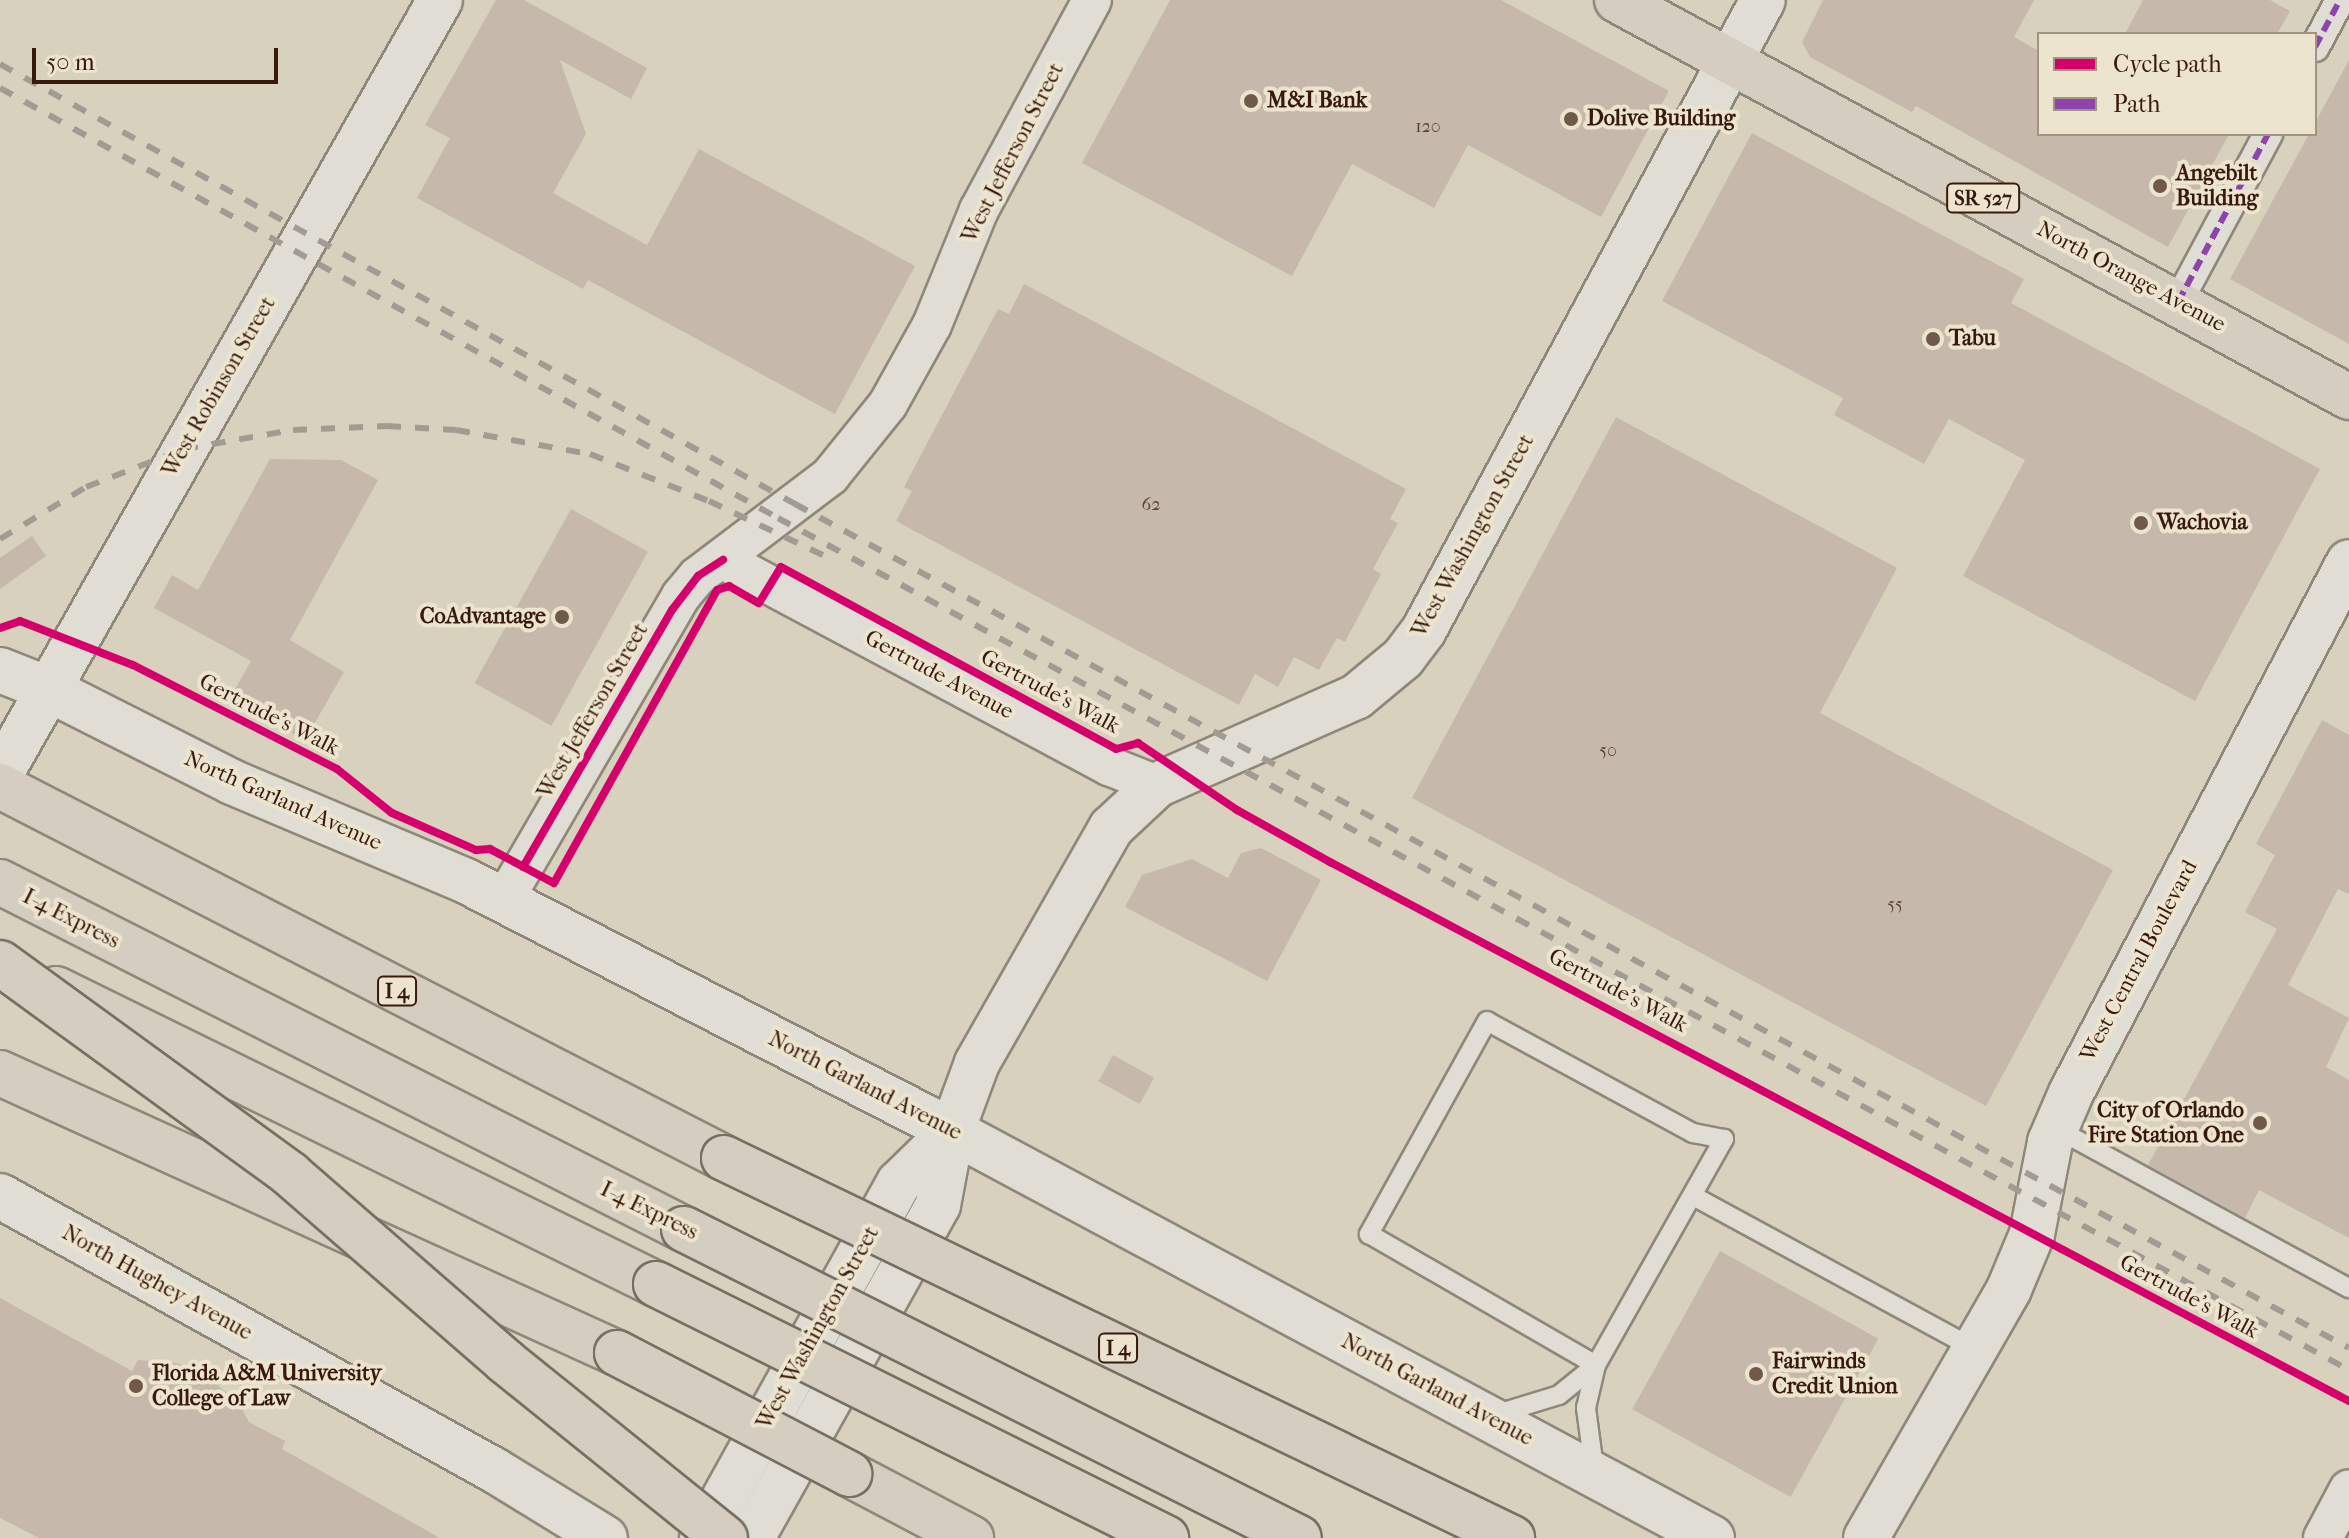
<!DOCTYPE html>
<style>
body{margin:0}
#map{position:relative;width:2349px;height:1538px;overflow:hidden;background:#d8d1be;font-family:"IM FELL French Canon",serif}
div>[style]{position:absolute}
.building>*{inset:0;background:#c6b9ab;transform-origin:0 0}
.roads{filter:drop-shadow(2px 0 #8f877a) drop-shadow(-2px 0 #8f877a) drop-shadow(0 2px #8f877a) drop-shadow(0 -2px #8f877a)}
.service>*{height:18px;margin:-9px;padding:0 9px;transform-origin:9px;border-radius:9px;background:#e0ddd4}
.pedestrian>*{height:28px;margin:-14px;padding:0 14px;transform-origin:14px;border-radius:14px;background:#e0ddd4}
.minor>*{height:38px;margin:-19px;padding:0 19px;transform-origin:19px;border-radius:19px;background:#e0ddd4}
.tertiary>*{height:44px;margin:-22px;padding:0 22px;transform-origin:22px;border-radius:22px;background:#e0ddd4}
.secondary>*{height:44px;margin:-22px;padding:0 22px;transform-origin:22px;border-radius:22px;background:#e0ddd4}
.primary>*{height:44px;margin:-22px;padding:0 22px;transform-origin:22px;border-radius:22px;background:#d5cec0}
.motorway>*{height:44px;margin:-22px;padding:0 22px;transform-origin:22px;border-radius:22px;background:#d5cec0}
.rail>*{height:6px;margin-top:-3px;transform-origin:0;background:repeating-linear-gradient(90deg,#a29b94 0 14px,transparent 0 28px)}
.bridges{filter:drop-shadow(2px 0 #786f63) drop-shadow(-2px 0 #786f63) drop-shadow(0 2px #786f63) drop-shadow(0 -2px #786f63)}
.motorway-bridge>*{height:44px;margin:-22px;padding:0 22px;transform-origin:22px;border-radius:22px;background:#d5cec0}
.quiet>*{height:6px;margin-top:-3px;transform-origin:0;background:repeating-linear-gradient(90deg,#8e44ad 0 12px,transparent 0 18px)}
.cycleway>*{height:8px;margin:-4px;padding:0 4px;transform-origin:4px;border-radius:4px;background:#d6006c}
.dots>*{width:22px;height:22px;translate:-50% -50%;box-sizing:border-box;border:4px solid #ece4ce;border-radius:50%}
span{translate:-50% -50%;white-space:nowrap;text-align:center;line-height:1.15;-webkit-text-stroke:8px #ece4ce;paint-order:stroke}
.number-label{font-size:18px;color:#5d4233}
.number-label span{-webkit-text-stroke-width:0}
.shield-label span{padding:2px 6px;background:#ece4ce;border:2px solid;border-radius:6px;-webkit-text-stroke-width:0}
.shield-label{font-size:20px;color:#39190a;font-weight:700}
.poi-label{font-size:22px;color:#39190a;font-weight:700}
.left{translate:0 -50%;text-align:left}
.right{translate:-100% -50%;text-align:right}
.street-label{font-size:22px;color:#39190a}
.legend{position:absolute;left:2037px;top:32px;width:280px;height:104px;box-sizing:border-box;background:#ece4ce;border:2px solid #a49380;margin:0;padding:10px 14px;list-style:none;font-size:24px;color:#39190a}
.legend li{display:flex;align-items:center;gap:16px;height:40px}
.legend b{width:40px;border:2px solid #a49380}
.scale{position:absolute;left:32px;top:48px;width:246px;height:36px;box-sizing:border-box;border:4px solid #39190a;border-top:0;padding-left:10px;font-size:24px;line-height:28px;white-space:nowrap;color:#39190a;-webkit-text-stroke:6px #ece4ce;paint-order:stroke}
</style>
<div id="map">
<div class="building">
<div style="clip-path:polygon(496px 0,524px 0,647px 68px,631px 99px,560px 60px,586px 134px,553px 193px,647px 245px,699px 149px,915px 266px,835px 414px,588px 280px,583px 289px,417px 198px,450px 138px,425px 125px)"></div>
<div style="clip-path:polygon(1170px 0,1501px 0,1669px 91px,1601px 217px,1468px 145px,1434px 208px,1352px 164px,1292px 276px,1082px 163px)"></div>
<div style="clip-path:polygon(1823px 0,2034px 0,2014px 37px,2039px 51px,2039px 134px,2229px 134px,2168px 247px,1916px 106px,1912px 112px,1810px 57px,1802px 42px)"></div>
<div style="clip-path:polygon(2143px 0,2270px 0,2290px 11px,2277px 34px,2125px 34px)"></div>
<div style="clip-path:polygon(2349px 60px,2349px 344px,2230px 279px,2309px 134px,2315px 134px,2315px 123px)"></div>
<div style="clip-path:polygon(1752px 133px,2024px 279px,2011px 303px,2320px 469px,2195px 701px,1963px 576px,2025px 460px,1949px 419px,1924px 464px,1834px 415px,1843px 398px,1662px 301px)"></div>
<div style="clip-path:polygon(1024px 284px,1406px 489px,1390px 519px,1398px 523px,1373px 569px,1381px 574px,1345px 642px,1337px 638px,1319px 670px,1294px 657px,1278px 687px,1255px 674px,1239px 705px,896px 521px,912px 491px,904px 487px,998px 309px,1009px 314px)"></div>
<div style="clip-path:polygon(1616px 417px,1897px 568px,1820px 713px,2113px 870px,1986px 1106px,1412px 798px)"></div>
<div style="clip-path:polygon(270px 459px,341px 460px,378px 480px,290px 640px,344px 672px,305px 740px,229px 700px,251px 661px,154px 608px,172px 575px,198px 590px)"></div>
<div style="left:571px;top:509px;width:88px;height:199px;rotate:29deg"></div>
<div style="clip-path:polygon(32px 536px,46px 556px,0 589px,0 558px)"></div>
<div style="clip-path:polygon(2322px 720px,2349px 735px,2349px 894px,2338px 889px,2288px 985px,2349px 1018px,2326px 1067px,2349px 1080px,2349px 1238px,2259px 1190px,2245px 1218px,2148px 1165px,2277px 929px,2245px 912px,2275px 855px,2256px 844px)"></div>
<div style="clip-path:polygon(1261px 848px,1321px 880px,1267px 981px,1125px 907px,1142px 875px,1192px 859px,1228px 878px,1241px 853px)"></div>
<div style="left:1113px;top:1055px;width:47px;height:30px;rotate:29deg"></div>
<div style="left:1720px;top:1251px;width:181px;height:181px;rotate:29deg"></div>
<div style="clip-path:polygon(0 1298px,132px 1371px,138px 1360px,177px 1363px,210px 1378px,240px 1405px,249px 1422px,285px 1441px,282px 1449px,440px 1538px,39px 1538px,0 1518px)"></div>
</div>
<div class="roads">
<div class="service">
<div style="left:2055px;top:1128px;width:335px;rotate:28.6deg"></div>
<div style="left:1693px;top:1196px;width:321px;rotate:28.5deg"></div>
<div style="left:1497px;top:1414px;width:65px;rotate:-17deg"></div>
<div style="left:1559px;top:1395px;width:48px;rotate:-39deg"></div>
<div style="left:1594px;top:1468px;width:61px;rotate:-97.6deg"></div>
<div style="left:1586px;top:1408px;width:44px;rotate:-76.9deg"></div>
<div style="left:1596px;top:1365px;width:260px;rotate:-60.5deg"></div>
<div style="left:1724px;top:1139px;width:32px;rotate:-169deg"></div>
<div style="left:1693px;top:1133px;width:234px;rotate:-151.5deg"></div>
<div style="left:1487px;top:1021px;width:244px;rotate:119deg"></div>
<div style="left:1369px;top:1234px;width:262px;rotate:30deg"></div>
</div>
<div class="pedestrian">
<div style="left:2315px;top:47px;width:53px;rotate:-62deg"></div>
<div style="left:2178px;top:302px;width:191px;rotate:-61.8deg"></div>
</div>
<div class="minor">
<div style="left:723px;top:560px;width:438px;rotate:28.1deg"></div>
<div style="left:1109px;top:766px;width:52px;rotate:21.6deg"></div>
<div style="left:504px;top:900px;width:352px;rotate:-59.8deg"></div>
<div style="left:681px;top:596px;width:26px;rotate:-50deg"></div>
<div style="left:698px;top:576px;width:166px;rotate:-37.1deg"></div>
<div style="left:830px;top:476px;width:92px;rotate:-51.1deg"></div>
<div style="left:888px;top:404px;width:90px;rotate:-60.9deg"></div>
<div style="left:932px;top:325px;width:124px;rotate:-67.8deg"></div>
<div style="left:979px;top:210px;width:238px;rotate:-61.7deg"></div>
<div style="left:2323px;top:1538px;width:55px;rotate:-62deg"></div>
</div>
<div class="tertiary">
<div style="left:0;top:670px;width:52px;rotate:21.6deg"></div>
<div style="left:952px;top:1131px;width:862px;rotate:28.17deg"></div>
<div style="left:702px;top:1538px;width:406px;rotate:-61deg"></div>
<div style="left:899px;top:1183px;width:74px;rotate:-44.5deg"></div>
<div style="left:952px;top:1131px;width:72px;rotate:-69.8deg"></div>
<div style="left:977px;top:1063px;width:271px;rotate:-60.3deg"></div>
<div style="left:1111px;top:828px;width:63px;rotate:-43.1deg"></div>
<div style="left:1157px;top:785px;width:218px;rotate:-23.9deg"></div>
<div style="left:1356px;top:697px;width:61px;rotate:-39.7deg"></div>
<div style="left:1403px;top:658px;width:35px;rotate:-53deg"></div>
<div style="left:1424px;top:630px;width:715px;rotate:-61.72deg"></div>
<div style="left:1866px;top:1538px;width:287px;rotate:-60.1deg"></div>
<div style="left:2009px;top:1289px;width:60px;rotate:-67.3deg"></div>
<div style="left:2032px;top:1234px;width:94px;rotate:-78.9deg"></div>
<div style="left:2050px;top:1142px;width:53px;rotate:-66.8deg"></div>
<div style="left:2071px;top:1093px;width:599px;rotate:-62.37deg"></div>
</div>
<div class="secondary">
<div style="left:48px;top:689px;width:206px;rotate:26.8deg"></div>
<div style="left:232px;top:782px;width:254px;rotate:22.9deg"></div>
<div style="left:466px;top:881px;width:547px;rotate:27.22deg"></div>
<div style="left:952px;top:1131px;width:75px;rotate:100.7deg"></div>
<div style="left:938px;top:1205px;width:381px;rotate:119.2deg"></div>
<div style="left:0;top:775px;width:891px;rotate:-60.41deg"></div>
<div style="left:0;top:1196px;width:565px;rotate:29.02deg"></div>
<div style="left:494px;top:1470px;width:130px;rotate:31.5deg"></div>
</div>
<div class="primary">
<div style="left:1617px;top:0;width:833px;rotate:28.47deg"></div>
</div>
<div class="motorway">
<div style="left:0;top:786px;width:814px;rotate:27.19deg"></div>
<div style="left:0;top:882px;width:767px;rotate:26.9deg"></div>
<div style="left:56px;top:989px;width:669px;rotate:26.18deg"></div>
<div style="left:0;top:1073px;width:678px;rotate:24.41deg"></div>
<div style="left:849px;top:1474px;width:138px;rotate:27.7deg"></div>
</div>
</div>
<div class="rail">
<div style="left:0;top:64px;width:909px;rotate:28.96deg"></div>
<div style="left:795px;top:504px;width:1768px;rotate:28.51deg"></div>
<div style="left:0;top:88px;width:889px;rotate:28.93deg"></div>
<div style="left:778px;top:518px;width:1787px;rotate:28.47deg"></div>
<div style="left:0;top:539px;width:100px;rotate:-31.2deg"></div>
<div style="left:86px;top:487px;width:105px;rotate:-21.2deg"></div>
<div style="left:184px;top:449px;width:111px;rotate:-9.9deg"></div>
<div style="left:293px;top:430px;width:94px;rotate:-2.4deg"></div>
<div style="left:387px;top:426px;width:69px;rotate:3.3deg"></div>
<div style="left:456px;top:430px;width:136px;rotate:10.2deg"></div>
<div style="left:590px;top:454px;width:128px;rotate:21.6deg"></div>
<div style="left:709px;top:501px;width:133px;rotate:25.4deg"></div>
</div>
<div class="bridges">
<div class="motorway-bridge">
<div style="left:0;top:963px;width:359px;rotate:36deg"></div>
<div style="left:290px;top:1174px;width:286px;rotate:41deg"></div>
<div style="left:506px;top:1362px;width:281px;rotate:38.8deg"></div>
<div style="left:724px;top:1158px;width:875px;rotate:25.74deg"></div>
<div style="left:684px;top:1229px;width:688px;rotate:26.68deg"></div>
<div style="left:656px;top:1284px;width:570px;rotate:26.48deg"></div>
<div style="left:617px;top:1353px;width:262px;rotate:27.5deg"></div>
</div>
</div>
<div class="quiet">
<div style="left:2315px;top:47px;width:53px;rotate:-62deg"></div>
<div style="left:2178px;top:302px;width:191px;rotate:-61.8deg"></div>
</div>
<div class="cycleway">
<div style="left:0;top:628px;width:21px;rotate:-19deg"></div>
<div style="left:20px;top:621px;width:121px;rotate:21.3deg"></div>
<div style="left:133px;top:665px;width:229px;rotate:27deg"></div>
<div style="left:337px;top:769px;width:70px;rotate:38.7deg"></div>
<div style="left:392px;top:813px;width:92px;rotate:23.8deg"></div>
<div style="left:476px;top:850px;width:14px;rotate:-4deg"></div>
<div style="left:490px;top:849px;width:72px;rotate:28deg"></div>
<div style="left:554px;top:883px;width:335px;rotate:-60.9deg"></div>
<div style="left:717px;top:590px;width:13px;rotate:-18deg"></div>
<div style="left:729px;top:586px;width:34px;rotate:30deg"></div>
<div style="left:759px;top:603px;width:42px;rotate:-58.6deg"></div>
<div style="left:781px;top:567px;width:381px;rotate:28.5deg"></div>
<div style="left:1116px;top:749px;width:23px;rotate:-15deg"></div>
<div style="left:1138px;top:743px;width:120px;rotate:34.1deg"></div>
<div style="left:1237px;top:810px;width:107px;rotate:29.2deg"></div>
<div style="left:1330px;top:862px;width:1153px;rotate:27.88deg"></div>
<div style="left:523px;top:867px;width:297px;rotate:-59.9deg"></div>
<div style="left:672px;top:610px;width:43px;rotate:-52.6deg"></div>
<div style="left:698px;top:576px;width:30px;rotate:-33deg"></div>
</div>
<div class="dots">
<div style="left:1251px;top:101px;background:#715949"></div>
<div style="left:1571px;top:119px;background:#715949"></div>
<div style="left:2160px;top:186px;background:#715949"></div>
<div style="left:1933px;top:339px;background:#715949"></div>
<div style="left:2141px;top:523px;background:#715949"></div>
<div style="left:562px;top:617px;background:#715949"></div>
<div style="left:2260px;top:1123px;background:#715949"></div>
<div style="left:1756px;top:1374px;background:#715949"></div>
<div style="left:136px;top:1386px;background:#715949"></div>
</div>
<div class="number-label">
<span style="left:1428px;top:127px">120</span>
<span style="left:1151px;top:505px">62</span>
<span style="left:1608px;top:751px">50</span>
<span style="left:1895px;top:905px">55</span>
</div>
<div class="shield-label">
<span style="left:1983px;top:198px">SR 527</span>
<span style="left:397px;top:991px">I 4</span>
<span style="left:1118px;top:1348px">I 4</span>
</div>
<div class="poi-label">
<span class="left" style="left:1267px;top:101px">M&amp;I Bank</span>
<span class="left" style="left:1587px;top:119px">Dolive Building</span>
<span class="left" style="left:2176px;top:186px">Angebilt<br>Building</span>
<span class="left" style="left:1949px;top:339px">Tabu</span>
<span class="left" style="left:2157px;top:523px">Wachovia</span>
<span class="right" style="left:546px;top:617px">CoAdvantage</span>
<span class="right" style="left:2244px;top:1123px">City of Orlando<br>Fire Station One</span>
<span class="left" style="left:1772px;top:1374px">Fairwinds<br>Credit Union</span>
<span class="left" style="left:152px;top:1386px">Florida A&amp;M University<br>College of Law</span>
</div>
<div class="street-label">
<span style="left:1013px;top:153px;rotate:-63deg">West Jefferson Street</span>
<span style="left:2131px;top:277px;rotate:28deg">North Orange Avenue</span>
<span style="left:219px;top:387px;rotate:-60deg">West Robinson Street</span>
<span style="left:1473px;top:536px;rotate:-61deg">West Washington Street</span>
<span style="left:939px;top:675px;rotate:28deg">Gertrude Avenue</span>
<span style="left:1050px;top:692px;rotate:28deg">Gertrude's Walk</span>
<span style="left:593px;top:711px;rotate:-60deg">West Jefferson Street</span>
<span style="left:269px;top:715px;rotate:27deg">Gertrude's Walk</span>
<span style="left:283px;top:801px;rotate:24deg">North Garland Avenue</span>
<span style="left:71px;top:919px;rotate:27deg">I-4 Express</span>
<span style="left:2139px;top:961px;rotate:-62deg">West Central Boulevard</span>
<span style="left:1618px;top:991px;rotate:28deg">Gertrude's Walk</span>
<span style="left:865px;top:1086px;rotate:27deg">North Garland Avenue</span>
<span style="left:649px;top:1211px;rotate:26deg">I-4 Express</span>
<span style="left:157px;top:1283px;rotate:29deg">North Hughey Avenue</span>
<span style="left:2189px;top:1297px;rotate:28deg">Gertrude's Walk</span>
<span style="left:818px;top:1328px;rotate:-61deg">West Washington Street</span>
<span style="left:1437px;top:1390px;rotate:28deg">North Garland Avenue</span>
</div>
<ul class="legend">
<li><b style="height:10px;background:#d6006c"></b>Cycle path</li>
<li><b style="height:10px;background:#8e44ad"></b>Path</li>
</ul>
<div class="scale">50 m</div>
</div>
